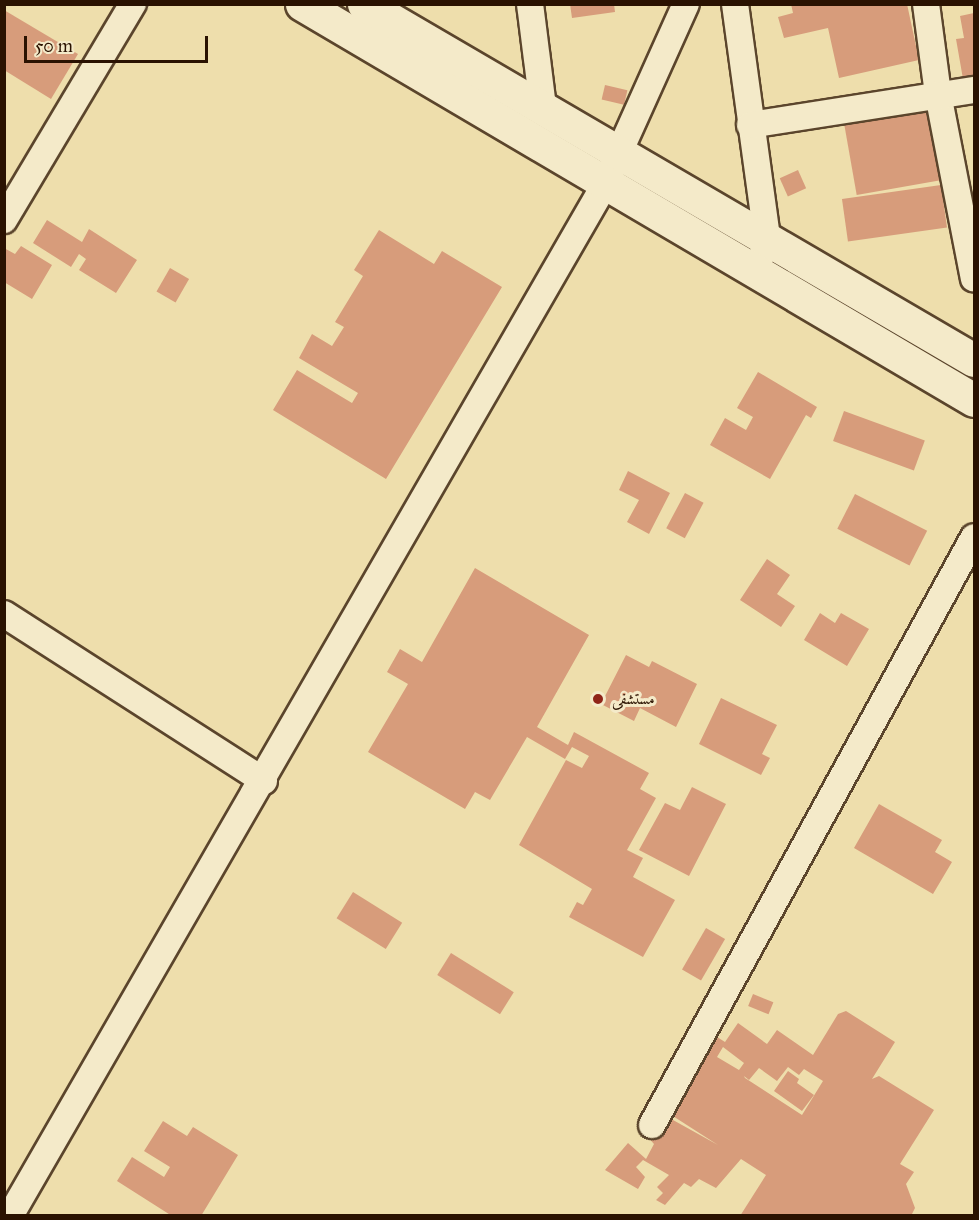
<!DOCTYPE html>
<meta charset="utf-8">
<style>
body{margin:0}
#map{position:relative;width:979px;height:1220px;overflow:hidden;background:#eedeac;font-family:"IM FELL Great Primer",Amiri,serif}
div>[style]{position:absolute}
.building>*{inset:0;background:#d79c7b;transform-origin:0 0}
.roads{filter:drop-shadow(2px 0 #5b452c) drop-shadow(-2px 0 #5b452c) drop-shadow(0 2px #5b452c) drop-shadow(0 -2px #5b452c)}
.street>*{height:26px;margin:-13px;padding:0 13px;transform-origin:13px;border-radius:13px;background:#f4eac9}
.secondary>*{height:33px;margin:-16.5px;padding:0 16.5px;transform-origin:16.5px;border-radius:16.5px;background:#f4eac9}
.dots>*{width:16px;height:16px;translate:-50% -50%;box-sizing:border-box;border:3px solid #f4eac9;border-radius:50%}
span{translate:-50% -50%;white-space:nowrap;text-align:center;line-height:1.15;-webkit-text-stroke:6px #f4eac9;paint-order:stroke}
.poi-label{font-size:16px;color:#2a1201}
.left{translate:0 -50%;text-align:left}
.frame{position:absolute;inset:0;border:6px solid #2a1201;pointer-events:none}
.scale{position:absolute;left:24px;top:36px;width:184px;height:27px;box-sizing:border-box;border:3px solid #2a1201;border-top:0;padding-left:8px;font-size:18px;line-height:21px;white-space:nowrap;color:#2a1201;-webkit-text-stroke:4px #f4eac9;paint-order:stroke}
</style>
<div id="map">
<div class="building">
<div style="clip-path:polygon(570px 4px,614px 4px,615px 12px,572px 18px)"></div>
<div style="clip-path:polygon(791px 4px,907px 4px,919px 60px,839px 78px,828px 28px,784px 38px,778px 17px,793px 13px)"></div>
<div style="clip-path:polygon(4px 10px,78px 54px,51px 99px,4px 70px)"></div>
<div style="clip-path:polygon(974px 13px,974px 76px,963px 79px,956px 39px,964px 38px,960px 16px)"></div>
<div style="left:605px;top:85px;width:23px;height:15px;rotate:13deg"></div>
<div style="left:930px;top:104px;width:77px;height:88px;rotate:80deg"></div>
<div style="left:798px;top:170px;width:20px;height:20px;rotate:66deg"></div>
<div style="left:941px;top:185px;width:43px;height:100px;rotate:82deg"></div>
<div style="clip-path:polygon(47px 220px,82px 242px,89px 229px,137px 260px,116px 293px,79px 270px,86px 259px,79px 254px,71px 267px,33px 243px)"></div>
<div style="clip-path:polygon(379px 230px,434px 264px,442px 251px,502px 287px,386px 479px,273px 410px,297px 370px,352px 403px,358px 393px,299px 358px,312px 334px,332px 346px,344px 327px,335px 322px,363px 276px,354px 270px)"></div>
<div style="clip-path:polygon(21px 246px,52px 265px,32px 299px,4px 282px,4px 248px,15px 254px)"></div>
<div style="left:170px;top:268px;width:22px;height:27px;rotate:30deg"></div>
<div style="clip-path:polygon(758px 372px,817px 407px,811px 418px,806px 415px,770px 479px,710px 445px,725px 418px,746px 430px,753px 417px,737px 408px)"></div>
<div style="left:844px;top:411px;width:86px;height:32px;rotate:20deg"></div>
<div style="clip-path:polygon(628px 471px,670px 493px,649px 534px,627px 522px,639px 500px,619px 490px)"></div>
<div style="left:685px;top:493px;width:21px;height:40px;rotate:28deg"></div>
<div style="left:855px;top:494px;width:81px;height:39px;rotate:27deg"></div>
<div style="clip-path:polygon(767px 559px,790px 575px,777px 594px,795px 606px,781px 627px,740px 600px)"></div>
<div style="clip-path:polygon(475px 568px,589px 635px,537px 727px,568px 745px,574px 732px,649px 773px,640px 789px,656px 798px,627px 850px,643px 858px,633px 877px,675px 900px,643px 957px,569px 917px,577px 902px,583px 905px,592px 889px,519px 845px,566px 760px,582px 768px,589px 756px,572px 747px,565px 759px,527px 737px,490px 800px,475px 792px,465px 809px,368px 752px,408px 684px,387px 672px,400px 649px,422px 662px)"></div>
<div style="clip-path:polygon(820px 613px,835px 623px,841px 613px,869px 629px,847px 666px,804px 640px)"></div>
<div style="clip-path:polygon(626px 655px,649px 667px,652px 661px,697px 684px,676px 727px,640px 708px,634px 721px,601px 704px)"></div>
<div style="clip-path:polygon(721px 698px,777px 725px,762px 754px,770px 758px,761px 775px,699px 744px)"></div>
<div style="clip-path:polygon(692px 787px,726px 804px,689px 876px,639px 850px,665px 803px,680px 810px)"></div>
<div style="clip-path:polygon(879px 804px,942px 840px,935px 852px,952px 862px,933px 894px,854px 848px)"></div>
<div style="left:353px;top:892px;width:58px;height:31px;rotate:32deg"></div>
<div style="left:706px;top:928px;width:22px;height:48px;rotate:30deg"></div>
<div style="left:451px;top:953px;width:74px;height:26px;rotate:32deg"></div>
<div style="left:753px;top:994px;width:22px;height:13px;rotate:22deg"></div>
<div style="clip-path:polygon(evenodd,846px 1011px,895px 1042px,872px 1079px,879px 1076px,934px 1110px,900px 1164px,914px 1172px,906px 1184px,915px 1208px,911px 1216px,740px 1216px,766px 1175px,741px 1159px,716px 1188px,699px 1179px,691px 1187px,684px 1183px,665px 1205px,656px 1200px,663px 1193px,657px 1187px,669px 1175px,643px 1160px,636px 1167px,645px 1177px,638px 1189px,605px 1170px,628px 1143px,646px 1159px,654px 1144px,646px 1135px,664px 1115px,718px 1145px,651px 1102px,698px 1025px,725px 1042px,738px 1023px,767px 1044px,777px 1030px,813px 1055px,838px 1014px,846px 1011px,723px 1047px,744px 1063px,739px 1070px,717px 1057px,723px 1047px,846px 1011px,788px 1067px,799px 1075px,804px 1069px,823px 1081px,802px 1115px,745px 1078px,744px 1076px,749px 1080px,759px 1068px,777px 1081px,788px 1067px)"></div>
<div style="clip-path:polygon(788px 1071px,799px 1079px,797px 1083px,814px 1095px,802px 1111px,774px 1091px)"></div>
<div style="clip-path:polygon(163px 1121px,187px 1136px,193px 1127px,238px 1155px,201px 1216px,172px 1216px,117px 1181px,132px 1157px,164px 1177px,170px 1167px,144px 1151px)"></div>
</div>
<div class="roads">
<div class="street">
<div style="left:530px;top:4px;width:104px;rotate:82.8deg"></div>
<div style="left:735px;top:4px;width:235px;rotate:82.2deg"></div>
<div style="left:767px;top:237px;width:16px;rotate:104deg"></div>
<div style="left:926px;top:4px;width:91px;rotate:82.4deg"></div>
<div style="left:938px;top:94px;width:188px;rotate:79deg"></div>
<div style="left:750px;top:125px;width:227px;rotate:-8.9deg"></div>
<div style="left:4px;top:220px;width:252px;rotate:-59.2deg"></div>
<div style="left:4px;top:614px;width:309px;rotate:32.7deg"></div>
<div style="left:652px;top:1125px;width:670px;rotate:-61.29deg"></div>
<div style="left:10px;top:1216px;width:1191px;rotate:-60.03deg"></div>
<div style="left:605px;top:184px;width:197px;rotate:-65.8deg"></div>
</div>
<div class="secondary">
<div style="left:302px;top:4px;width:780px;rotate:30.51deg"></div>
<div style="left:364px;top:4px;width:706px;rotate:30.27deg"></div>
</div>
</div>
<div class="dots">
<div style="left:598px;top:699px;background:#8f2418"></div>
</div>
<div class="poi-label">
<span class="left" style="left:612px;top:699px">مستشفى</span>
</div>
<div class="frame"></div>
<div class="scale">50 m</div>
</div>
